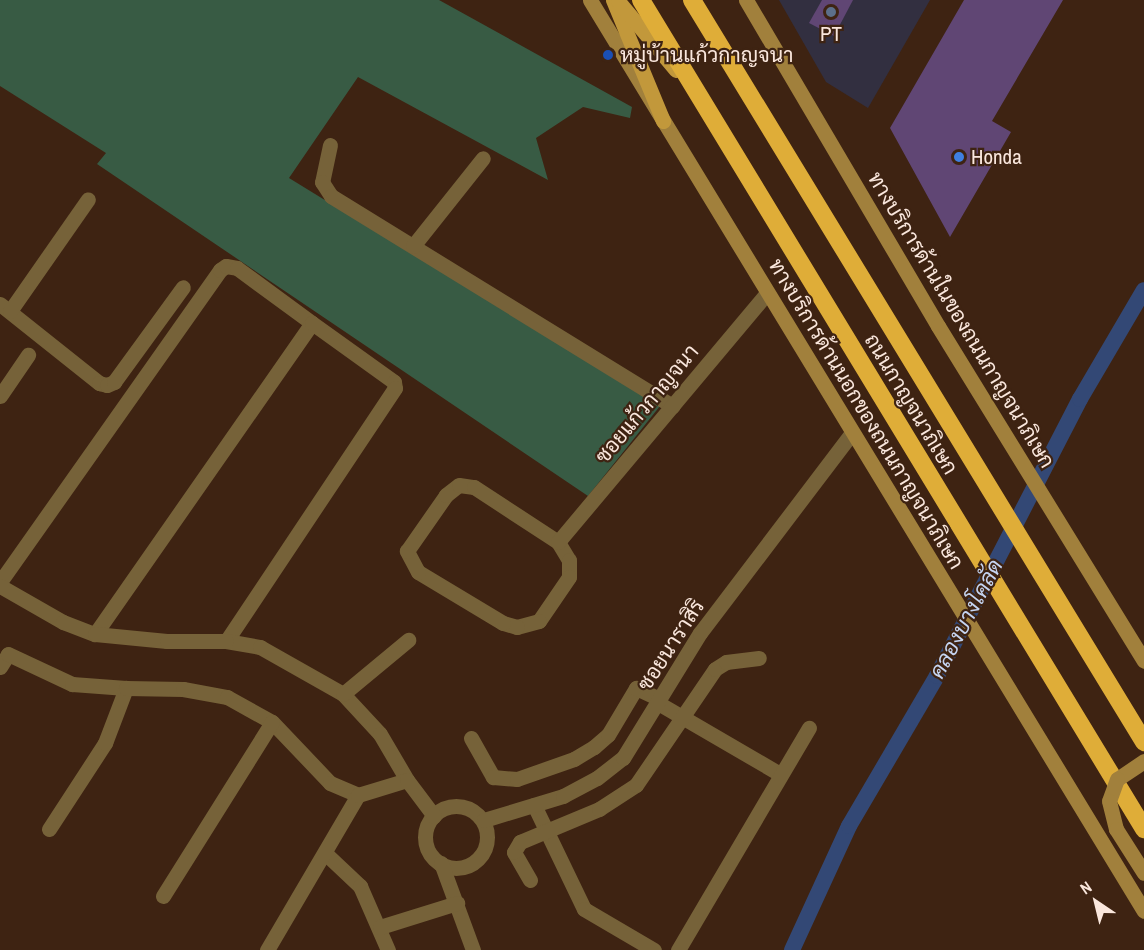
<!DOCTYPE html>
<meta charset="utf-8">
<style>
body{margin:0}
#map{position:relative;width:1144px;height:950px;overflow:hidden;background:#3e2312;font-family:"Archivo Narrow",Sarabun,sans-serif}
div>[style]{position:absolute}
.commercial>*{inset:0;background:#322f40}
.green>*{inset:0;background:#385b44}
.canal>*{height:16px;margin:-8px;padding:0 8px;transform-origin:8px;border-radius:8px;background:#334875}
.building>*{inset:0;background:#604674}
.street>*{height:15px;margin:-7.5px;padding:0 7.5px;transform-origin:7.5px;border-radius:7.5px;background:#766239}
.street>.ring{margin:-7.5px;padding:0;box-sizing:content-box;background:none;border:15px solid #766239;border-radius:50%}
.secondary>*{height:15px;margin:-7.5px;padding:0 7.5px;transform-origin:7.5px;border-radius:7.5px;background:#a1803c}
.primary>*{height:15px;margin:-7.5px;padding:0 7.5px;transform-origin:7.5px;border-radius:7.5px;background:#c2983b}
.highway>*{height:18px;margin:-9px;padding:0 9px;transform-origin:9px;border-radius:9px;background:#dfad38}
.secondary-bridge>*{height:15px;margin:-7.5px;padding:0 7.5px;transform-origin:7.5px;border-radius:7.5px;background:#a1803c}
.dots>*{width:16px;height:16px;translate:-50% -50%;box-sizing:border-box;border:3px solid #3e2312;border-radius:50%}
span{translate:-50% -50%;white-space:nowrap;text-align:center;line-height:1.15;-webkit-text-stroke:4.5px #3e2312;paint-order:stroke}
.poi-label{font-size:21px;color:#fae7dd}
.left{translate:0 -50%;text-align:left}
.street-label{font-size:21px;color:#fae7dd}
.water-label{font-size:22px;color:#c5d4f1;font-style:italic}
.north{position:absolute;left:1066px;top:872px;width:60px;height:60px;-webkit-text-stroke:4px #3e2312;paint-order:stroke;rotate:325deg;font-size:16px;font-weight:700;line-height:24px;text-align:center;color:#fae7dd}
.north::after{content:'';display:block;margin:auto;width:21px;height:27px;background:#fae7dd;clip-path:polygon(50% 0,100% 100%,50% 72%,0 100%)}
</style>
<div id="map">
<div class="commercial">
<div style="clip-path:polygon(779px 0,930px 0,868px 108px,826px 82px)"></div>
</div>
<div class="green">
<div style="clip-path:polygon(0 0,439px 0,632px 107px,630px 118px,583px 107px,536px 138px,548px 180px,358px 77px,289px 178px,660px 406px,588px 496px,97px 164px,106px 153px,0 86px)"></div>
</div>
<div class="canal">
<div style="left:792px;top:950px;width:136px;rotate:-65.3deg"></div>
<div style="left:849px;top:826px;width:174px;rotate:-59.6deg"></div>
<div style="left:937px;top:676px;width:312px;rotate:-62.7deg"></div>
<div style="left:1080px;top:399px;width:126px;rotate:-59.6deg"></div>
</div>
<div class="building">
<div style="clip-path:polygon(822px 0,853px 0,834px 36px,809px 23px)"></div>
<div style="clip-path:polygon(964px 0,1063px 0,992px 121px,1011px 132px,950px 237px,890px 128px)"></div>
</div>
<div class="street">
<div style="left:330px;top:145px;width:38px;rotate:102deg"></div>
<div style="left:322px;top:182px;width:17px;rotate:57deg"></div>
<div style="left:331px;top:196px;width:401px;rotate:31.6deg"></div>
<div style="left:413px;top:246px;width:112px;rotate:-51.5deg"></div>
<div style="left:0;top:304px;width:127px;rotate:38.6deg"></div>
<div style="left:99px;top:383px;width:8px;rotate:14deg"></div>
<div style="left:107px;top:385px;width:8px;rotate:-23deg"></div>
<div style="left:114px;top:382px;width:117px;rotate:-54deg"></div>
<div style="left:10px;top:311px;width:136px;rotate:-55.1deg"></div>
<div style="left:0;top:396px;width:50px;rotate:-55.7deg"></div>
<div style="left:558px;top:542px;width:21px;rotate:59deg"></div>
<div style="left:569px;top:560px;width:17px;rotate:90deg"></div>
<div style="left:569px;top:577px;width:53px;rotate:124.3deg"></div>
<div style="left:539px;top:621px;width:23px;rotate:165deg"></div>
<div style="left:517px;top:627px;width:15px;rotate:-164deg"></div>
<div style="left:503px;top:623px;width:99px;rotate:-149deg"></div>
<div style="left:418px;top:572px;width:24px;rotate:-118deg"></div>
<div style="left:407px;top:551px;width:68px;rotate:-55.1deg"></div>
<div style="left:446px;top:495px;width:16px;rotate:-38deg"></div>
<div style="left:459px;top:485px;width:15px;rotate:8deg"></div>
<div style="left:474px;top:487px;width:100px;rotate:33.2deg"></div>
<div style="left:558px;top:542px;width:325px;rotate:-50deg"></div>
<div style="left:0;top:582px;width:382px;rotate:-54.8deg"></div>
<div style="left:220px;top:270px;width:7px;rotate:-34deg"></div>
<div style="left:226px;top:266px;width:11px;rotate:10deg"></div>
<div style="left:237px;top:268px;width:93px;rotate:36.3deg"></div>
<div style="left:0;top:586px;width:73px;rotate:29.7deg"></div>
<div style="left:63px;top:622px;width:34px;rotate:21deg"></div>
<div style="left:95px;top:634px;width:379px;rotate:-55.1deg"></div>
<div style="left:312px;top:323px;width:101px;rotate:35.7deg"></div>
<div style="left:394px;top:382px;width:6px;rotate:81deg"></div>
<div style="left:395px;top:388px;width:304px;rotate:123.7deg"></div>
<div style="left:226px;top:641px;width:35px;rotate:10deg"></div>
<div style="left:260px;top:647px;width:95px;rotate:29.5deg"></div>
<div style="left:343px;top:694px;width:54px;rotate:47.2deg"></div>
<div style="left:380px;top:734px;width:53px;rotate:59.6deg"></div>
<div style="left:95px;top:634px;width:72px;rotate:5.6deg"></div>
<div style="left:167px;top:641px;width:59px"></div>
<div style="left:0;top:667px;width:15px;rotate:-58deg"></div>
<div style="left:8px;top:654px;width:71px;rotate:25.1deg"></div>
<div style="left:72px;top:684px;width:54px;rotate:4.2deg"></div>
<div style="left:343px;top:694px;width:85px;rotate:-39.7deg"></div>
<div style="left:658px;top:703px;width:141px;rotate:30.2deg"></div>
<div style="left:471px;top:738px;width:45px;rotate:60.6deg"></div>
<div style="left:493px;top:777px;width:24px;rotate:5deg"></div>
<div style="left:517px;top:779px;width:60px;rotate:-19.3deg"></div>
<div style="left:574px;top:759px;width:23px;rotate:-31deg"></div>
<div style="left:594px;top:747px;width:18px;rotate:-41deg"></div>
<div style="left:608px;top:735px;width:55px;rotate:-59.2deg"></div>
<div style="left:636px;top:688px;width:26px;rotate:25deg"></div>
<div style="left:534px;top:805px;width:115px;rotate:64.3deg"></div>
<div style="left:584px;top:909px;width:81px;rotate:30.4deg"></div>
<div class="ring" style="left:425px;top:806px;width:47px;height:47px"></div>
<div style="left:484px;top:820px;width:83px;rotate:-16.9deg"></div>
<div style="left:563px;top:796px;width:38px;rotate:-28deg"></div>
<div style="left:597px;top:778px;width:33px;rotate:-38deg"></div>
<div style="left:623px;top:758px;width:147px;rotate:-58.4deg"></div>
<div style="left:700px;top:633px;width:250px;rotate:-52.8deg"></div>
<div style="left:49px;top:829px;width:103px;rotate:-56.9deg"></div>
<div style="left:105px;top:743px;width:59px;rotate:-69.1deg"></div>
<div style="left:126px;top:688px;width:57px;rotate:1deg"></div>
<div style="left:183px;top:689px;width:45px;rotate:10.3deg"></div>
<div style="left:227px;top:697px;width:51px;rotate:29.1deg"></div>
<div style="left:272px;top:722px;width:84px;rotate:46.4deg"></div>
<div style="left:330px;top:783px;width:30px;rotate:23deg"></div>
<div style="left:326px;top:854px;width:47px;rotate:43.3deg"></div>
<div style="left:360px;top:886px;width:70px;rotate:66.4deg"></div>
<div style="left:441px;top:863px;width:93px;rotate:69.8deg"></div>
<div style="left:530px;top:880px;width:32px;rotate:-120deg"></div>
<div style="left:514px;top:852px;width:12px;rotate:-59deg"></div>
<div style="left:520px;top:842px;width:86px;rotate:-22.7deg"></div>
<div style="left:599px;top:809px;width:44px;rotate:-33deg"></div>
<div style="left:636px;top:785px;width:140px;rotate:-55.7deg"></div>
<div style="left:715px;top:669px;width:13px;rotate:-32deg"></div>
<div style="left:726px;top:662px;width:33px;rotate:-7deg"></div>
<div style="left:163px;top:896px;width:205px;rotate:-57.9deg"></div>
<div style="left:380px;top:927px;width:81px;rotate:-17.3deg"></div>
<div style="left:267px;top:950px;width:180px;rotate:-59.6deg"></div>
<div style="left:358px;top:795px;width:51px;rotate:-17deg"></div>
<div style="left:407px;top:780px;width:45px;rotate:53.1deg"></div>
<div style="left:678px;top:950px;width:258px;rotate:-59.5deg"></div>
</div>
<div class="secondary">
<div style="left:590px;top:0;width:1066px;rotate:58.7deg"></div>
<div style="left:746px;top:0;width:378px;rotate:59.5deg"></div>
<div style="left:938px;top:326px;width:393px;rotate:58.4deg"></div>
</div>
<div class="primary">
<div style="left:613px;top:0;width:131px;rotate:67.5deg"></div>
<div style="left:618px;top:1px;width:90px;rotate:50deg"></div>
</div>
<div class="highway">
<div style="left:641px;top:0;width:970px;rotate:58.75deg"></div>
<div style="left:692px;top:0;width:869px;rotate:58.65deg"></div>
</div>
<div class="secondary-bridge">
<div style="left:1144px;top:761px;width:32px;rotate:146deg"></div>
<div style="left:1117px;top:779px;width:23px;rotate:110deg"></div>
<div style="left:1109px;top:801px;width:29px;rotate:76deg"></div>
<div style="left:1116px;top:829px;width:52px;rotate:57.5deg"></div>
</div>
<div class="dots">
<div style="left:831px;top:12px;background:#5c6f8a"></div>
<div style="left:608px;top:55px;background:#1a4fb4"></div>
<div style="left:959px;top:157px;background:#3f7fe0"></div>
</div>
<div class="poi-label">
<span style="left:831px;top:34px">PT</span>
<span class="left" style="left:620px;top:55px">หมู่บ้านแก้วกาญจนา</span>
<span class="left" style="left:971px;top:157px">Honda</span>
</div>
<div class="street-label">
<span style="left:961px;top:320px;rotate:59deg">ทางบริการด้านในของถนนกาญจนาภิเษก</span>
<span style="left:647px;top:404px;rotate:-50deg">ซอยแก้วกาญจนา</span>
<span style="left:911px;top:404px;rotate:59deg">ถนนกาญจนาภิเษก</span>
<span style="left:866px;top:414px;rotate:59deg">ทางบริการด้านนอกของถนนกาญจนาภิเษก</span>
<span style="left:671px;top:645px;rotate:-57deg">ซอยนาราสิริ</span>
</div>
<div class="water-label">
<span style="left:966px;top:619px;rotate:-62deg">คลองบางโคลัด</span>
</div>
<div class="north">N</div>
</div>
